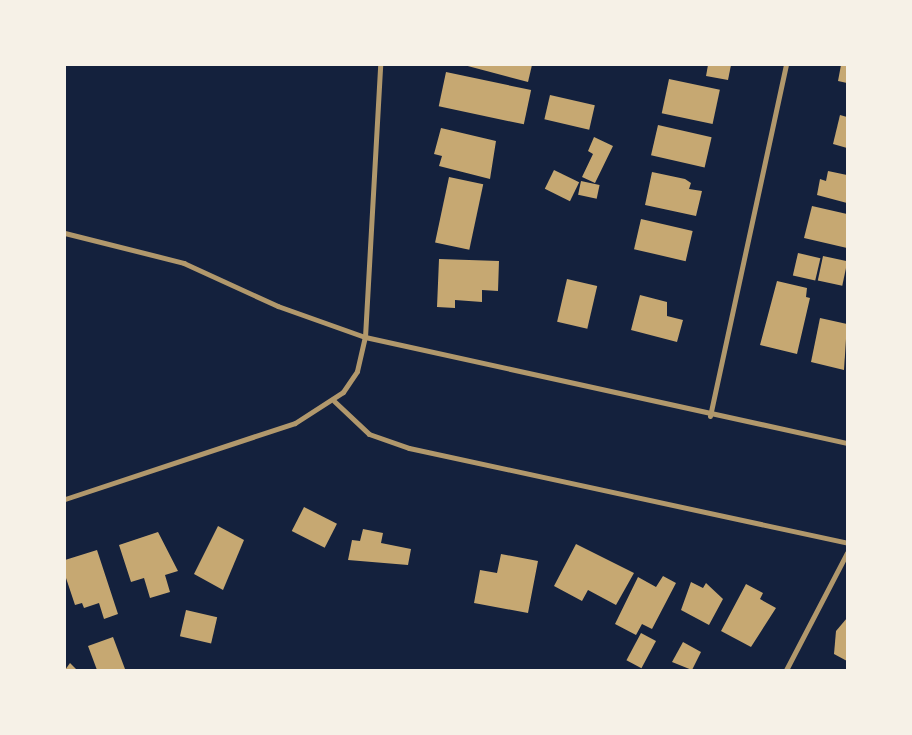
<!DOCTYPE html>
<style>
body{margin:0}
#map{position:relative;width:912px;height:735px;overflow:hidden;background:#14213d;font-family:"Archivo Narrow",sans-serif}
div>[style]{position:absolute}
.building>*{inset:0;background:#c6a872;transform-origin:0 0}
.pedestrian>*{height:4.5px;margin:-2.25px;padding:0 2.25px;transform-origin:2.25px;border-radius:2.25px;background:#b1986c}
.minor>*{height:5px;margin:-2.5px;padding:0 2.5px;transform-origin:2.5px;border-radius:2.5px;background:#b1986c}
span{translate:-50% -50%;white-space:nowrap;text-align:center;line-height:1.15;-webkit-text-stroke:4.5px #f6f1e7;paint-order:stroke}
.frame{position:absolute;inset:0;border:66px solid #f6f1e7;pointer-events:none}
</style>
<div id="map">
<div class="building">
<div style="clip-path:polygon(464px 65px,532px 65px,528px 82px)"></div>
<div style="clip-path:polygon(708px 65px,731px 65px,728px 80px,706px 76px)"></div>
<div style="clip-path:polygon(841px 65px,847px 65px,847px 83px,838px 81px)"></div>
<div style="left:446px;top:72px;width:87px;height:35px;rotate:12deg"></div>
<div style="left:669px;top:79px;width:52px;height:35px;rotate:12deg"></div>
<div style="left:550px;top:95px;width:46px;height:25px;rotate:13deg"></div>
<div style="clip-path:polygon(840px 115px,847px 117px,847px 148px,833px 144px)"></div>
<div style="left:658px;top:125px;width:55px;height:31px;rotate:13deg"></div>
<div style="clip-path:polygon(441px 128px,496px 141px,490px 179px,439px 166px,442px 156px,434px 154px)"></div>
<div style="clip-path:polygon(594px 137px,613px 146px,595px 183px,582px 177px,593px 154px,588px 151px)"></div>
<div style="left:554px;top:170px;width:28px;height:21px;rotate:26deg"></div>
<div style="clip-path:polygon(828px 171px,847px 175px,847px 203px,817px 195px,820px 179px,826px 181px)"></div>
<div style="clip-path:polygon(652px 172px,685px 179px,691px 183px,689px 189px,702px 191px,696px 216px,645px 205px)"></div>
<div style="left:449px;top:177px;width:35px;height:67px;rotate:12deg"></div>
<div style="left:581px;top:181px;width:19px;height:14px;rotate:12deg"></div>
<div style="clip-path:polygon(812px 206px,847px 214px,847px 248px,804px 238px)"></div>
<div style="left:641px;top:219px;width:53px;height:31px;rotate:13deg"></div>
<div style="left:798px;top:253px;width:23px;height:23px;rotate:13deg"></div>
<div style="left:823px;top:256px;width:25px;height:25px;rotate:12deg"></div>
<div style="clip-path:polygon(439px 259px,499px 261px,498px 291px,482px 290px,482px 302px,455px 300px,455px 308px,437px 307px)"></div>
<div style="left:567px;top:279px;width:31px;height:44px;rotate:13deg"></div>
<div style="clip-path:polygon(777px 281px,807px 288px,806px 297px,810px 298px,797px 354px,760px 345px)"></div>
<div style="clip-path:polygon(640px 295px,667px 302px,667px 316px,683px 320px,677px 342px,631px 330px)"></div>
<div style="clip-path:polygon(820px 318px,847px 324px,844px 370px,811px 362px)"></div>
<div style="left:304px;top:507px;width:37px;height:27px;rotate:27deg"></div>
<div style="clip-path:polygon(218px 526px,244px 540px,223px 590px,194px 574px)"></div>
<div style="clip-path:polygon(363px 529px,383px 533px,381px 543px,411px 549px,408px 565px,348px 560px,352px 540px,360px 541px)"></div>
<div style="clip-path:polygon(158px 532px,178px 571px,165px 575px,170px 592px,150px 598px,144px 578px,131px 582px,119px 545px)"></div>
<div style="clip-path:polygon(576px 544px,634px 573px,616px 605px,588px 590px,582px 601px,554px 586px)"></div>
<div style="clip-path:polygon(97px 550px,118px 614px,104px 619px,99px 603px,84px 608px,82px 603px,75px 605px,65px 575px,65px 560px)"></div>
<div style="clip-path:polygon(501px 554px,538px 561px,528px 613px,474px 603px,480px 570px,497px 573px)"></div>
<div style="clip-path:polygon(663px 576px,676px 583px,652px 629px,642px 624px,636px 635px,615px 624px,638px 577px,656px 587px)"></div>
<div style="clip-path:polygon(691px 582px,703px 588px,706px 583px,723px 599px,709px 625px,681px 610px)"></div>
<div style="clip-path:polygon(746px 584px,763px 593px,760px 599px,776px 608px,751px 647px,721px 631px)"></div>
<div style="left:186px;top:610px;width:32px;height:27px;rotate:13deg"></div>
<div style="clip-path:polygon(847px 618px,847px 661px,834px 654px,836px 631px)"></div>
<div style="left:641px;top:633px;width:17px;height:31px;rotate:28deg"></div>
<div style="clip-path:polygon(113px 637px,125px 669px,97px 670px,88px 646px)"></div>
<div style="clip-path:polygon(683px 642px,701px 652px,692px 670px,672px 662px)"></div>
<div style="clip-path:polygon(70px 663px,77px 670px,65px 670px)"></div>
</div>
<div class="pedestrian">
<div style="left:65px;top:233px;width:123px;rotate:14.1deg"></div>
<div style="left:184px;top:263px;width:103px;rotate:24.6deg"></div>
<div style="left:278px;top:306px;width:92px;rotate:19.6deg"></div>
</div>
<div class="minor">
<div style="left:365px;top:337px;width:494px;rotate:12.4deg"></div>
<div style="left:334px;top:401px;width:48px;rotate:43.3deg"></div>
<div style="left:369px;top:434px;width:42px;rotate:19.3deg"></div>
<div style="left:409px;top:448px;width:448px;rotate:12.2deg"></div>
<div style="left:710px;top:416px;width:359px;rotate:-77.8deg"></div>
<div style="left:65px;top:499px;width:242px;rotate:-18.3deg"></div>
<div style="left:295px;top:423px;width:57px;rotate:-32.9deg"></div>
<div style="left:343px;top:392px;width:25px;rotate:-56deg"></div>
<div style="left:357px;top:371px;width:35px;rotate:-77deg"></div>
<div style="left:365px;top:337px;width:272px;rotate:-86.8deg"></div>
<div style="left:786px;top:670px;width:132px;rotate:-62.5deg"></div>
</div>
<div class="frame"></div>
</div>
